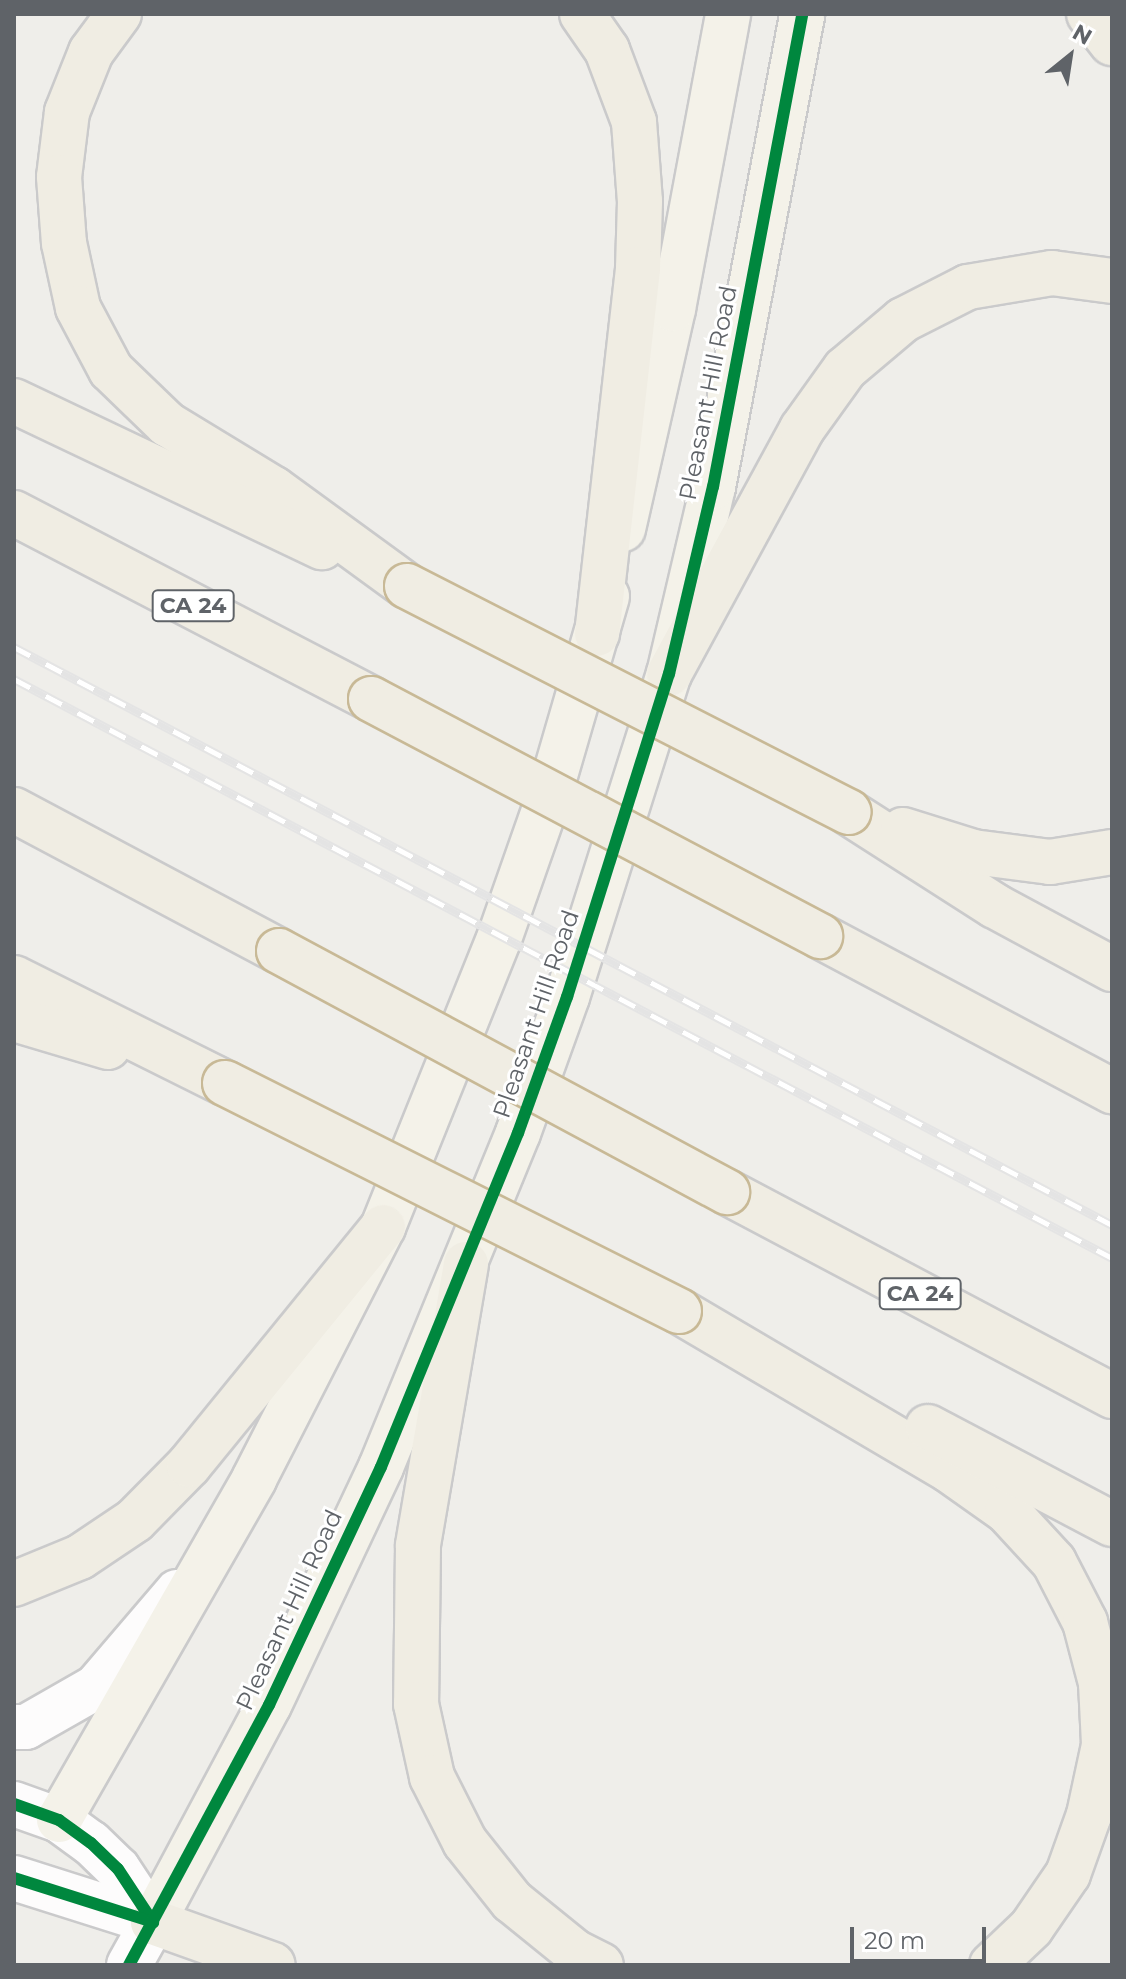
<!DOCTYPE html>
<style>
body{margin:0}
#map{position:relative;width:1126px;height:1979px;overflow:hidden;background:#efeeea;font-family:Montserrat,sans-serif}
div>[style]{position:absolute}
.roads{filter:drop-shadow(2px 0 #cacacb) drop-shadow(-2px 0 #cacacb) drop-shadow(0 2px #cacacb) drop-shadow(0 -2px #cacacb)}
.secondary>*{height:44px;margin:-22px;padding:0 22px;transform-origin:22px;border-radius:22px;background:#fdfcfc}
.primary>*{height:44px;margin:-22px;padding:0 22px;transform-origin:22px;border-radius:22px;background:#f4f2e9}
.motorway>*{height:44px;margin:-22px;padding:0 22px;transform-origin:22px;border-radius:22px;background:#f0ede3}
.rail>*{height:9px;margin-top:-4.5px;transform-origin:0;background:repeating-linear-gradient(90deg,#fff 0 18px,#e4e4e4 0 36px);box-sizing:border-box;border-block:2px solid #e4e4e4}
.bridges{filter:drop-shadow(2px 0 #c8b996) drop-shadow(-2px 0 #c8b996) drop-shadow(0 2px #c8b996) drop-shadow(0 -2px #c8b996)}
.motorway-bridge>*{height:44px;margin:-22px;padding:0 22px;transform-origin:22px;border-radius:22px;background:#f0ede3}
.cycleway>*{height:12px;margin:-6px;padding:0 6px;transform-origin:6px;border-radius:6px;background:#00873e}
span{translate:-50% -50%;white-space:nowrap;text-align:center;line-height:1.15;-webkit-text-stroke:6px #fff;paint-order:stroke}
.shield-label span{padding:2px 6px;background:#fff;border:2px solid;border-radius:6px;-webkit-text-stroke-width:0}
.shield-label{font-size:22px;color:#5f6368;font-weight:700}
.street-label{font-size:24px;color:#5f6368}
.frame{position:absolute;inset:0;border:16px solid #5f6368;pointer-events:none}
.north{position:absolute;left:1030px;top:16px;width:80px;height:80px;-webkit-text-stroke:6px #fff;paint-order:stroke;rotate:30deg;font-size:22px;font-weight:700;line-height:32px;text-align:center;color:#5f6368}
.north::after{content:'';display:block;margin:auto;width:28px;height:36px;background:#5f6368;clip-path:polygon(50% 0,100% 100%,50% 72%,0 100%)}
.scale{position:absolute;left:850px;top:1927px;width:136px;height:36px;box-sizing:border-box;border:4px solid #5f6368;border-top:0;padding-left:10px;font-size:24px;line-height:28px;white-space:nowrap;color:#5f6368;-webkit-text-stroke:6px #fff;paint-order:stroke}
</style>
<div id="map">
<div class="roads">
<div class="secondary">
<div style="left:14px;top:1727px;width:12px"></div>
<div style="left:26px;top:1727px;width:81px;rotate:-29.7deg"></div>
<div style="left:96px;top:1687px;width:125px;rotate:-49.5deg"></div>
<div style="left:14px;top:1804px;width:48px;rotate:19.6deg"></div>
<div style="left:59px;top:1820px;width:39px;rotate:36deg"></div>
<div style="left:91px;top:1843px;width:37px;rotate:44deg"></div>
<div style="left:118px;top:1869px;width:64px;rotate:56.6deg"></div>
<div style="left:14px;top:1878px;width:146px;rotate:17.6deg"></div>
<div style="left:129px;top:1965px;width:49px;rotate:-60.8deg"></div>
</div>
<div class="primary">
<div style="left:623px;top:529px;width:226px;rotate:-77.2deg"></div>
<div style="left:673px;top:309px;width:300px;rotate:-79.4deg"></div>
<div style="left:59px;top:1820px;width:393px;rotate:-60.2deg"></div>
<div style="left:254px;top:1479px;width:283px;rotate:-62.9deg"></div>
<div style="left:383px;top:1227px;width:310px;rotate:-68.1deg"></div>
<div style="left:499px;top:939px;width:151px;rotate:-70.7deg"></div>
<div style="left:549px;top:796px;width:208px;rotate:-73.8deg"></div>
<div style="left:153px;top:1922px;width:246px;rotate:-61.9deg"></div>
<div style="left:269px;top:1705px;width:263px;rotate:-64.8deg"></div>
<div style="left:381px;top:1467px;width:361px;rotate:-67.7deg"></div>
<div style="left:518px;top:1133px;width:145px;rotate:-70.2deg"></div>
<div style="left:567px;top:997px;width:339px;rotate:-72.5deg"></div>
<div style="left:669px;top:674px;width:192px;rotate:-76.8deg"></div>
<div style="left:713px;top:487px;width:481px;rotate:-79.3deg"></div>
</div>
<div class="motorway">
<div style="left:119px;top:14px;width:47px;rotate:126.4deg"></div>
<div style="left:91px;top:52px;width:65px;rotate:111.8deg"></div>
<div style="left:67px;top:112px;width:65px;rotate:97deg"></div>
<div style="left:59px;top:177px;width:66px;rotate:85.7deg"></div>
<div style="left:64px;top:243px;width:66px;rotate:77.8deg"></div>
<div style="left:78px;top:308px;width:70px;rotate:62deg"></div>
<div style="left:111px;top:370px;width:78px;rotate:44deg"></div>
<div style="left:167px;top:424px;width:125px;rotate:31.3deg"></div>
<div style="left:274px;top:489px;width:165px;rotate:36.1deg"></div>
<div style="left:582px;top:14px;width:44px;rotate:55.2deg"></div>
<div style="left:607px;top:50px;width:77px;rotate:69.4deg"></div>
<div style="left:634px;top:122px;width:79px;rotate:85.7deg"></div>
<div style="left:640px;top:201px;width:68px;rotate:91.7deg"></div>
<div style="left:638px;top:269px;width:367px;rotate:96.4deg"></div>
<div style="left:1089px;top:14px;width:37px;rotate:52deg"></div>
<div style="left:14px;top:401px;width:341px;rotate:25.4deg"></div>
<div style="left:14px;top:513px;width:403px;rotate:27.5deg"></div>
<div style="left:669px;top:674px;width:279px;rotate:-61.5deg"></div>
<div style="left:802px;top:429px;width:74px;rotate:-54.4deg"></div>
<div style="left:845px;top:369px;width:76px;rotate:-40.2deg"></div>
<div style="left:903px;top:320px;width:73px;rotate:-26.9deg"></div>
<div style="left:968px;top:287px;width:85px;rotate:-9.5deg"></div>
<div style="left:1052px;top:273px;width:61px;rotate:7.6deg"></div>
<div style="left:14px;top:810px;width:300px;rotate:28deg"></div>
<div style="left:848px;top:812px;width:174px;rotate:32.6deg"></div>
<div style="left:995px;top:906px;width:133px;rotate:28.3deg"></div>
<div style="left:903px;top:830px;width:73px;rotate:17.4deg"></div>
<div style="left:973px;top:852px;width:78px;rotate:7.4deg"></div>
<div style="left:1050px;top:862px;width:63px;rotate:-9.2deg"></div>
<div style="left:820px;top:936px;width:331px;rotate:28deg"></div>
<div style="left:14px;top:978px;width:236px;rotate:26.5deg"></div>
<div style="left:14px;top:1019px;width:98px;rotate:16.6deg"></div>
<div style="left:727px;top:1192px;width:436px;rotate:27.9deg"></div>
<div style="left:466px;top:1264px;width:286px;rotate:99.7deg"></div>
<div style="left:418px;top:1546px;width:158px;rotate:90.7deg"></div>
<div style="left:416px;top:1704px;width:75px;rotate:77.6deg"></div>
<div style="left:432px;top:1777px;width:73px;rotate:63.1deg"></div>
<div style="left:465px;top:1842px;width:75px;rotate:51.5deg"></div>
<div style="left:512px;top:1901px;width:81px;rotate:39deg"></div>
<div style="left:575px;top:1952px;width:29px;rotate:27deg"></div>
<div style="left:679px;top:1311px;width:313px;rotate:30.5deg"></div>
<div style="left:949px;top:1470px;width:71px;rotate:35.3deg"></div>
<div style="left:1007px;top:1511px;width:69px;rotate:47.3deg"></div>
<div style="left:1054px;top:1562px;width:68px;rotate:62.7deg"></div>
<div style="left:1085px;top:1622px;width:63px;rotate:75.3deg"></div>
<div style="left:1101px;top:1683px;width:62px;rotate:87.2deg"></div>
<div style="left:1104px;top:1745px;width:72px;rotate:102.1deg"></div>
<div style="left:1089px;top:1815px;width:63px;rotate:109.6deg"></div>
<div style="left:1068px;top:1874px;width:65px;rotate:124.4deg"></div>
<div style="left:1031px;top:1928px;width:54px;rotate:136.5deg"></div>
<div style="left:928px;top:1427px;width:208px;rotate:27.8deg"></div>
<div style="left:14px;top:1584px;width:71px;rotate:-22.2deg"></div>
<div style="left:80px;top:1557px;width:66px;rotate:-33.9deg"></div>
<div style="left:135px;top:1520px;width:77px;rotate:-45.5deg"></div>
<div style="left:189px;top:1465px;width:307px;rotate:-50.8deg"></div>
<div style="left:153px;top:1922px;width:127px;rotate:19.7deg"></div>
</div>
</div>
<div class="rail">
<div style="left:14px;top:647px;width:1241px;rotate:27.76deg"></div>
<div style="left:14px;top:679px;width:1241px;rotate:27.8deg"></div>
</div>
<div class="bridges">
<div class="motorway-bridge">
<div style="left:407px;top:586px;width:496px;rotate:27.1deg"></div>
<div style="left:371px;top:699px;width:508px;rotate:27.83deg"></div>
<div style="left:279px;top:951px;width:509px;rotate:28.28deg"></div>
<div style="left:225px;top:1083px;width:508px;rotate:26.67deg"></div>
</div>
</div>
<div class="cycleway">
<div style="left:14px;top:1804px;width:48px;rotate:19.6deg"></div>
<div style="left:59px;top:1820px;width:39px;rotate:36deg"></div>
<div style="left:91px;top:1843px;width:37px;rotate:44deg"></div>
<div style="left:118px;top:1869px;width:64px;rotate:56.6deg"></div>
<div style="left:14px;top:1878px;width:146px;rotate:17.6deg"></div>
<div style="left:129px;top:1965px;width:295px;rotate:-61.7deg"></div>
<div style="left:269px;top:1705px;width:263px;rotate:-64.8deg"></div>
<div style="left:381px;top:1467px;width:361px;rotate:-67.7deg"></div>
<div style="left:518px;top:1133px;width:145px;rotate:-70.2deg"></div>
<div style="left:567px;top:997px;width:339px;rotate:-72.5deg"></div>
<div style="left:669px;top:674px;width:192px;rotate:-76.8deg"></div>
<div style="left:713px;top:487px;width:481px;rotate:-79.3deg"></div>
</div>
<div class="shield-label">
<span style="left:193px;top:606px">CA 24</span>
<span style="left:920px;top:1294px">CA 24</span>
</div>
<div class="street-label">
<span style="left:708px;top:393px;rotate:-79deg">Pleasant Hill Road</span>
<span style="left:536px;top:1014px;rotate:-71deg">Pleasant Hill Road</span>
<span style="left:289px;top:1610px;rotate:-65deg">Pleasant Hill Road</span>
</div>
<div class="frame"></div>
<div class="north">N</div>
<div class="scale">20 m</div>
</div>
